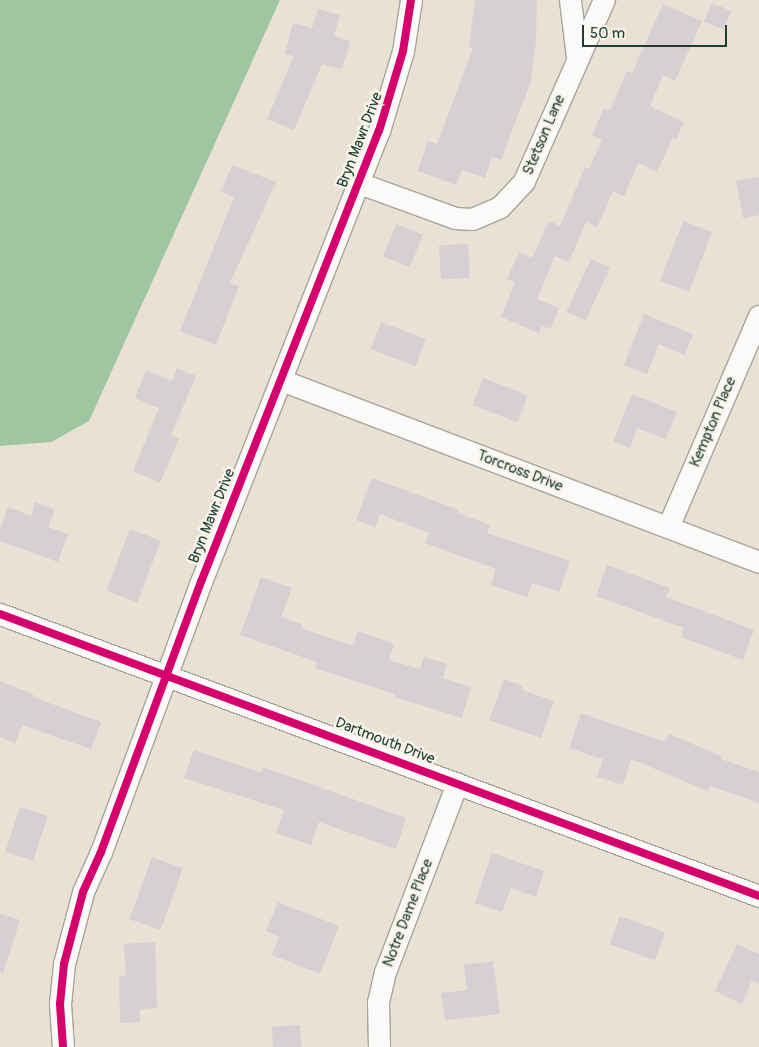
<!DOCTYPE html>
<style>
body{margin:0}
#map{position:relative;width:759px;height:1047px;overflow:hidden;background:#e9e1d3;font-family:Pangolin,sans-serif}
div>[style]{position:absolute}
.forest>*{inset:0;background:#a0c6a1}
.building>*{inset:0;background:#d6cfd4;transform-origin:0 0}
.roads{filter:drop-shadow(1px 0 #a5a49b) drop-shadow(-1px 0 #a5a49b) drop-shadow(0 1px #a5a49b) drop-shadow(0 -1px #a5a49b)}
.minor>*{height:21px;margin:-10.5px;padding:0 10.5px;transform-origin:10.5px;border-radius:10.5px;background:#fcfaf8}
.cycleway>*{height:8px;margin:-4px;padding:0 4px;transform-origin:4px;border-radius:4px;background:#d6006c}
span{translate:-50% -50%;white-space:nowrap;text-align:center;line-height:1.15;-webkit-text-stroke:5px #f7f3e8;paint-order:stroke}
.street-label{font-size:15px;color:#1f3d34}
.scale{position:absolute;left:582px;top:25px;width:145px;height:22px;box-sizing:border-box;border:2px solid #1f3d34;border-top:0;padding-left:6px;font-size:15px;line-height:18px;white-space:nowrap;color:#1f3d34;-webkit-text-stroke:4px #f7f3e8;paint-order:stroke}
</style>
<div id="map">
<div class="forest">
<div style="clip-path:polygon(0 0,280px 0,89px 421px,51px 442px,0 446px)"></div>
</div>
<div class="building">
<div style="clip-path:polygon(475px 0,537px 0,536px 40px,531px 81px,501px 160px,492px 157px,485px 178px,462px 170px,456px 185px,418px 171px,428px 141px,437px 144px,473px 48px,469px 47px)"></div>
<div style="left:712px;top:3px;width:21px;height:20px;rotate:23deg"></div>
<div style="clip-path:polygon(663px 4px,702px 21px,675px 81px,663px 75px,650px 106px,684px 122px,676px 140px,673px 138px,657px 172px,638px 163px,624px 196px,613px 191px,597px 227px,586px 222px,569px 262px,555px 256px,537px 299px,559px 308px,551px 329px,542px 326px,539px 333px,501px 317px,515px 282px,507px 279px,519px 252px,532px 258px,549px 221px,560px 226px,585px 167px,589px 169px,602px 140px,592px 135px,604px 108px,610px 111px,627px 71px,632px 73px)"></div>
<div style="clip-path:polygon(318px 9px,340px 15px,334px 36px,350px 41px,342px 69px,322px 64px,294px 130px,267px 119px,294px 56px,285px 54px,293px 23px,312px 28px)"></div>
<div style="clip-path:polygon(232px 165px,276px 182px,230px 283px,239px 286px,216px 345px,180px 331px,234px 197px,221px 192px)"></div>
<div style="clip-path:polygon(759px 177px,759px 215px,743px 218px,736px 181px)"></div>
<div style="left:683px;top:221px;width:31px;height:64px;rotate:21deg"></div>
<div style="left:396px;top:224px;width:29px;height:35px;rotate:22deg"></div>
<div style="left:468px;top:244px;width:34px;height:29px;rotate:87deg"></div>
<div style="left:591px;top:259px;width:21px;height:58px;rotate:25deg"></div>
<div style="clip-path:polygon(644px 314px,693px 334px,685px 355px,659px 344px,647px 374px,624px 365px)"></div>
<div style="left:381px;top:322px;width:48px;height:29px;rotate:21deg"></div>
<div style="clip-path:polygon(177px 368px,196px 376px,171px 435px,179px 439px,160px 483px,133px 471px,159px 408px,135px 398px,146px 370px,172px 381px)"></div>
<div style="left:483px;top:378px;width:48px;height:29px;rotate:21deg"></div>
<div style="clip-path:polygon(632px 394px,677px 412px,666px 439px,637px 428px,630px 448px,613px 442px)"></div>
<div style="clip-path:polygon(372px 478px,459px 510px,458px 513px,490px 525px,487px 533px,570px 561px,559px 592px,532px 583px,527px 597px,491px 585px,496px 569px,425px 543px,429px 533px,380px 514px,375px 527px,356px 520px)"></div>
<div style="clip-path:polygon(35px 502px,55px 510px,48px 527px,68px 534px,58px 562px,0 541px,0 529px,8px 507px,31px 516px)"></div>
<div style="left:130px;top:529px;width:33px;height:66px;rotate:21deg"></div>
<div style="clip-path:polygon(607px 565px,670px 588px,666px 597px,754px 630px,743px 660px,681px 637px,684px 628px,596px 596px)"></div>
<div style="clip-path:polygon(261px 577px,292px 588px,281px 617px,302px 624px,301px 628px,353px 646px,358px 631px,394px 644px,389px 660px,420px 669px,424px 657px,447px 664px,443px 678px,471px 687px,462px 718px,395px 697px,395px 694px,315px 668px,317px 662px,240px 635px)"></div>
<div style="clip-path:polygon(504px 679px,523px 686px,522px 690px,554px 701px,541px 738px,489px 720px)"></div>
<div style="clip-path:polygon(0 681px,34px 695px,33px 697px,101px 722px,91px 749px,22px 725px,15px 743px,0 737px)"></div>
<div style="clip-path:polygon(581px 713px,665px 742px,669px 734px,723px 757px,721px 759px,759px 772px,759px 803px,710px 786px,708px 791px,631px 759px,623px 785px,597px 777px,603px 759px,569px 748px)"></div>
<div style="clip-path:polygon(194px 750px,261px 773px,263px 767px,406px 818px,396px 849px,319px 822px,311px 845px,276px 833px,284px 810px,184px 778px)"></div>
<div style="left:20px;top:807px;width:29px;height:47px;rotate:18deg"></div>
<div style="clip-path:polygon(492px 853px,544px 871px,536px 897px,511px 888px,502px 912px,475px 903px)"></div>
<div style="left:152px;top:857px;width:33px;height:66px;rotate:20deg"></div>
<div style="clip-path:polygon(278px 902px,339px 926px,320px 974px,272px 955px,279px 937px,266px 931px)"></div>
<div style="clip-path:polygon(0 914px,20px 920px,3px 973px,0 972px)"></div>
<div style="left:620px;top:916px;width:48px;height:30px;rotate:20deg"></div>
<div style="clip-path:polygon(155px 942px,157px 1008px,140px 1009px,140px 1022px,120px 1023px,119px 977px,126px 976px,124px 944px)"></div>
<div style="clip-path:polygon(737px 944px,759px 954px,759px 984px,752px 980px,742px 1004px,715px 991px)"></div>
<div style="clip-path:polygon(493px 961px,500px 1014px,445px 1020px,441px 993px,467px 990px,464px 965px)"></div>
<div style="left:300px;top:1025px;width:22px;height:28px;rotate:87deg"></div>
</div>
<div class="roads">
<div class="minor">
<div style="left:570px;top:0;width:57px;rotate:83deg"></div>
<div style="left:359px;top:183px;width:102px;rotate:20deg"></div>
<div style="left:455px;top:218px;width:17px;rotate:3deg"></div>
<div style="left:472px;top:219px;width:30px;rotate:-23deg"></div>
<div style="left:500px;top:207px;width:35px;rotate:-47deg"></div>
<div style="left:524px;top:181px;width:198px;rotate:-66.2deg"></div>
<div style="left:281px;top:380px;width:511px;rotate:20.84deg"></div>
<div style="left:668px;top:527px;width:230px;rotate:-66.7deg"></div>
<div style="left:0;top:614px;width:810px;rotate:20.38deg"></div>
<div style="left:63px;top:1047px;width:43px;rotate:-94deg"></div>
<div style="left:60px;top:1004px;width:40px;rotate:-84.3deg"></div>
<div style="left:64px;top:964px;width:74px;rotate:-75.2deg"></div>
<div style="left:83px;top:892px;width:44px;rotate:-65.8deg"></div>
<div style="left:101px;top:852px;width:288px;rotate:-69.7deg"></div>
<div style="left:201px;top:582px;width:485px;rotate:-68.5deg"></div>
<div style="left:379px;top:131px;width:84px;rotate:-73.3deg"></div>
<div style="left:403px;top:51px;width:52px;rotate:-81.1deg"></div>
<div style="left:379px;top:1047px;width:45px;rotate:-91.3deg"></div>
<div style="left:378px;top:1002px;width:31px;rotate:-77deg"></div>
<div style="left:385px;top:972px;width:202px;rotate:-69.1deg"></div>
</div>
</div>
<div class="cycleway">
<div style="left:0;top:614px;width:810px;rotate:20.38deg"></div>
<div style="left:63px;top:1047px;width:43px;rotate:-94deg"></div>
<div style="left:60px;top:1004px;width:40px;rotate:-84.3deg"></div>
<div style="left:64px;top:964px;width:74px;rotate:-75.2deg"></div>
<div style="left:83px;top:892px;width:44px;rotate:-65.8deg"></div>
<div style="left:101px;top:852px;width:288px;rotate:-69.7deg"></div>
<div style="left:201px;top:582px;width:485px;rotate:-68.5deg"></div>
<div style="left:379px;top:131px;width:84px;rotate:-73.3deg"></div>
<div style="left:403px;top:51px;width:52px;rotate:-81.1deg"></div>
</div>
<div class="street-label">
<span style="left:544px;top:135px;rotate:-67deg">Stetson Lane</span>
<span style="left:360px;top:140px;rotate:-69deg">Bryn Mawr Drive</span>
<span style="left:713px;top:422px;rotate:-67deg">Kempton Place</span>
<span style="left:520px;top:471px;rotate:21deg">Torcross Drive</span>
<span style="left:212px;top:516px;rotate:-68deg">Bryn Mawr Drive</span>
<span style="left:385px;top:741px;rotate:21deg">Dartmouth Drive</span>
<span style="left:408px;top:913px;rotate:-69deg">Notre Dame Place</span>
</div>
<div class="scale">50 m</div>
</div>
